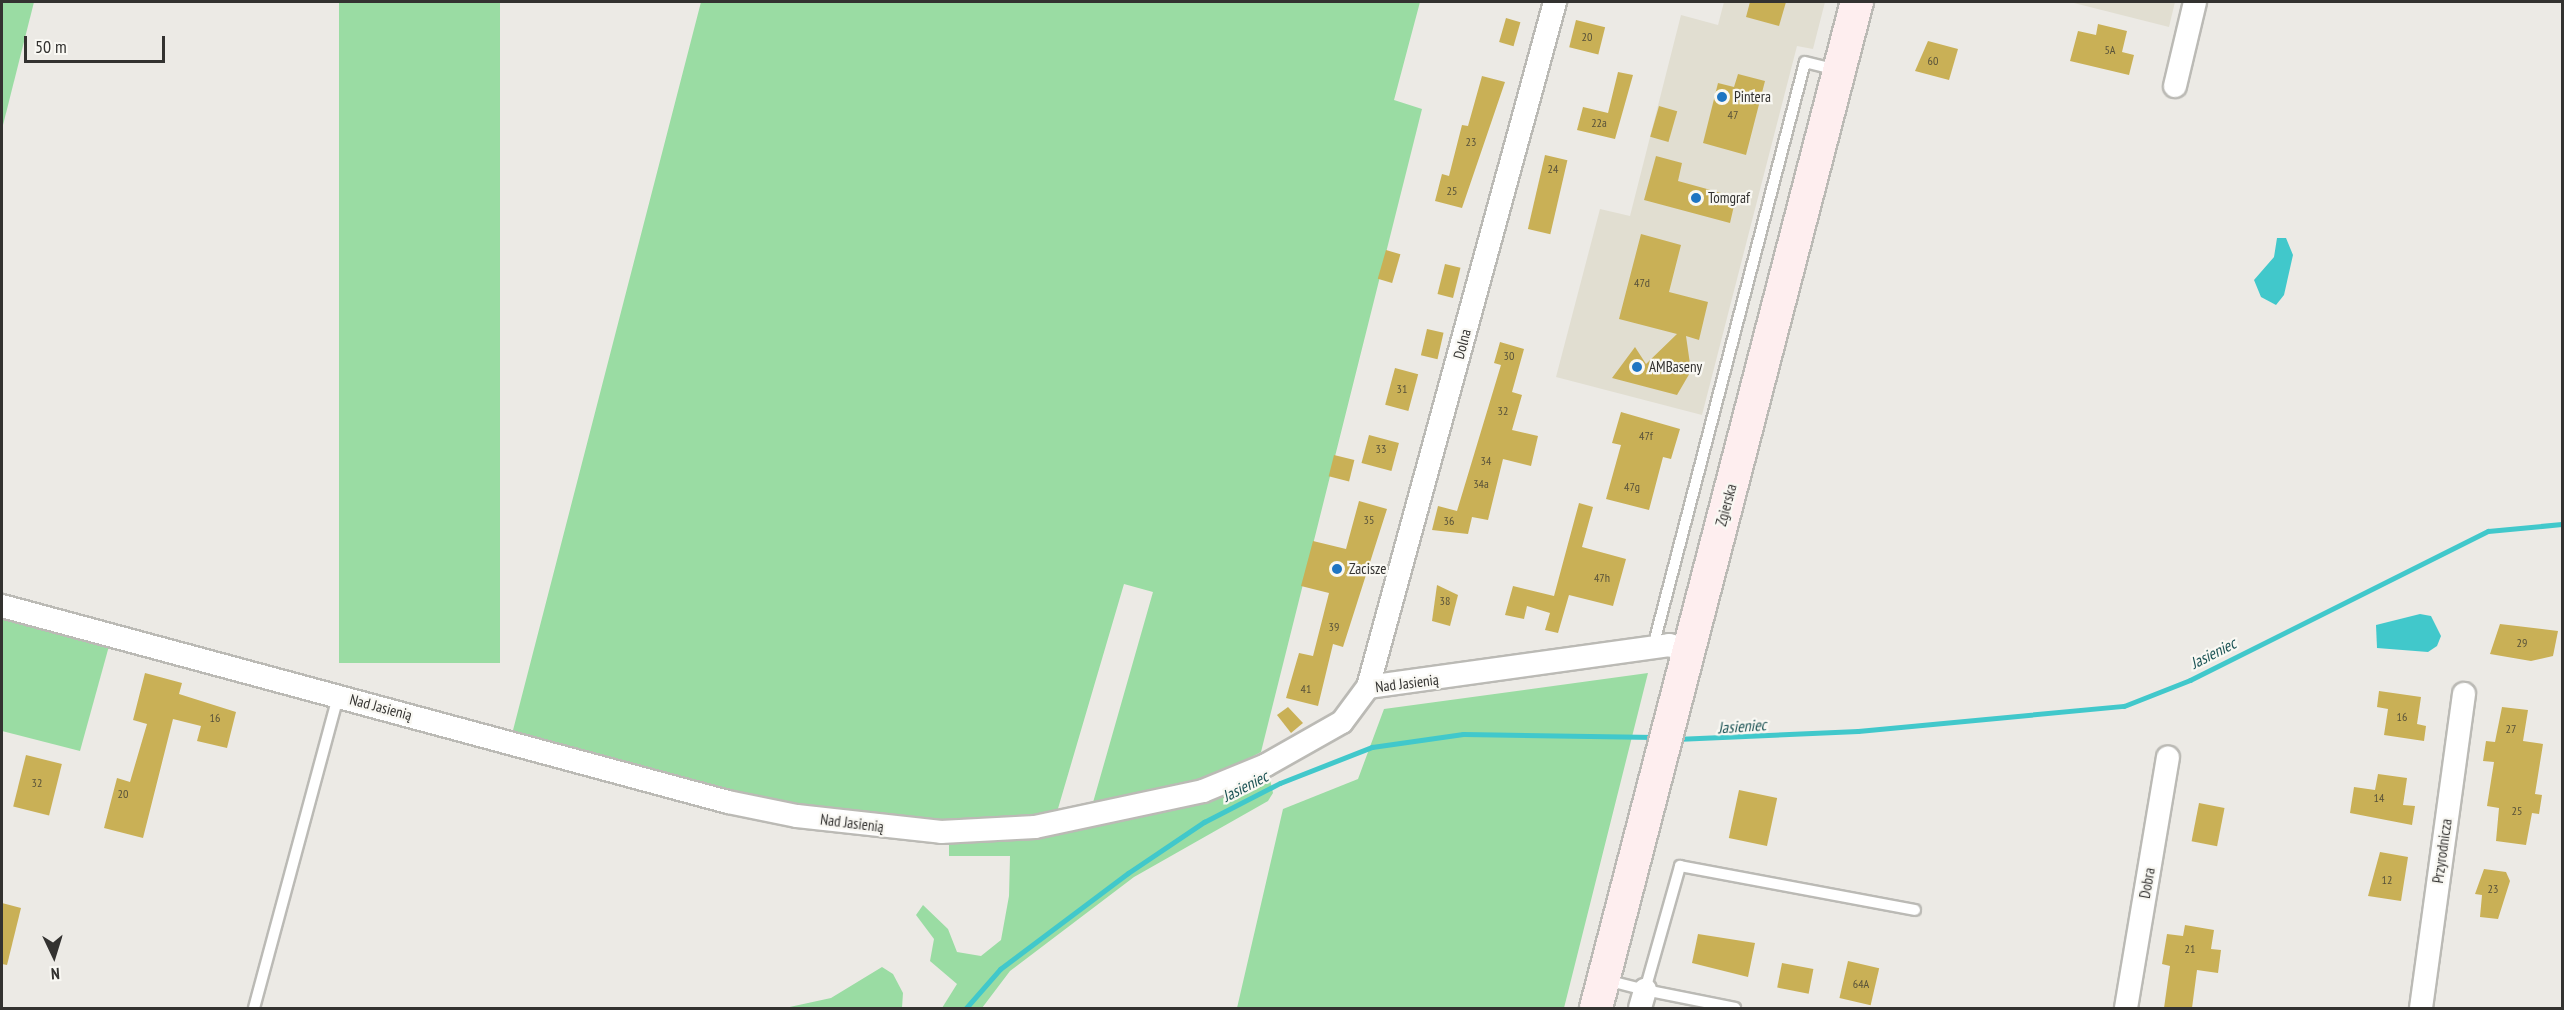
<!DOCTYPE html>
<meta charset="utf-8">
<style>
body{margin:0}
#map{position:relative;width:2564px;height:1010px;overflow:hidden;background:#eceae5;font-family:"PT Sans Narrow",sans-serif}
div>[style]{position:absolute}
.built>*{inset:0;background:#e1ded1}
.green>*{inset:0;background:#9adca3;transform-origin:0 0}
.water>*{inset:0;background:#41c8cb}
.stream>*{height:5px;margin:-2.5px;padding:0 2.5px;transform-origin:2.5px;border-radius:2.5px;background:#41c8cb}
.building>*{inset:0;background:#c9b056;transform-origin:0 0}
.roads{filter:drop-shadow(2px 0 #bbbab5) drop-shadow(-2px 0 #bbbab5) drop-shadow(0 2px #bbbab5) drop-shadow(0 -2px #bbbab5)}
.lane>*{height:10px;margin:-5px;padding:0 5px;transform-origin:5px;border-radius:5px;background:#fff}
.street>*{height:22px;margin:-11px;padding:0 11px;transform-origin:11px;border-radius:11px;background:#fff}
.secondary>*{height:32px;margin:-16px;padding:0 16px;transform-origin:16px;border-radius:16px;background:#feeeef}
.dots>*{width:16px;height:16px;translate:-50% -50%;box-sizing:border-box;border:3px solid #f9f8f3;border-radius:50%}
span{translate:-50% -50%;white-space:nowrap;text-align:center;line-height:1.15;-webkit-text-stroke:4.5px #f9f8f3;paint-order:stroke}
.number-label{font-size:12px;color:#58523a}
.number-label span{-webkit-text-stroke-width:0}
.poi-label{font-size:15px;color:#333230}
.left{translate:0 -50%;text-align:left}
.street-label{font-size:15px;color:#333230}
.water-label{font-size:16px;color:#195153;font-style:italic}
.frame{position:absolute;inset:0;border:3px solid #333230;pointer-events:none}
.north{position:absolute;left:24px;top:926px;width:60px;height:60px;-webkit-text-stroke:4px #f9f8f3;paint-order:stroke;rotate:176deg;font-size:16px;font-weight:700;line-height:24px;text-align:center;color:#333230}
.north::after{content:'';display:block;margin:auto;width:21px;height:27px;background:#333230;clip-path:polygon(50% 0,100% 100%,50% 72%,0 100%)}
.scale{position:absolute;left:24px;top:36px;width:141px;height:27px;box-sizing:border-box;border:3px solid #333230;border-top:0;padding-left:8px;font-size:18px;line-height:21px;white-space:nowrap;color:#333230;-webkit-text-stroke:4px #f9f8f3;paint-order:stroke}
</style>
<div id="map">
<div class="built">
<div style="clip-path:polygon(1724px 2px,1825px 2px,1813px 49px,1797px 46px,1702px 415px,1556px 377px,1600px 209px,1630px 216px,1681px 15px,1718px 25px)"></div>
<div style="clip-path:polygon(2070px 2px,2175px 2px,2169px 27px)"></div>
</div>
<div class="green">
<div style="clip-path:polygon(2px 2px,34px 2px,2px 129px)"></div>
<div style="left:339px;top:2px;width:161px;height:661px"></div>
<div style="clip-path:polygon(701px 2px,1420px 2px,1394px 100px,1422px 109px,1261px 752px,1201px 784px,1092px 806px,1153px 592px,1124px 584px,1057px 812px,943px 823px,844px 813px,737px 797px,511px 738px)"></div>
<div style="clip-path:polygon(2px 617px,109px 646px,80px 751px,2px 731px)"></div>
<div style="clip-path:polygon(1648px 673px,1564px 1008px,1237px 1008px,1283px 809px,1358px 779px,1384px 709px)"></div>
<div style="clip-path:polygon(1269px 775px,1273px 793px,1268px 801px,1134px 877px,1010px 971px,982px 1008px,942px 1008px,957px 984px,930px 961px,934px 939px,916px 915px,923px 905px,948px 929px,957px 952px,981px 956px,1001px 940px,1009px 896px,1010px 856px,949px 856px,949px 841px,1211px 799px)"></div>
<div style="clip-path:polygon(882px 967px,893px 974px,903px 993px,902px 1008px,785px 1008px,831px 998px)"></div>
</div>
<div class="water">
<div style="clip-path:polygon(2277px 238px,2286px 238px,2293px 255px,2284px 295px,2276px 305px,2261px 297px,2254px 280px,2274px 257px)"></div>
<div style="clip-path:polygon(2420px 614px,2431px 616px,2441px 636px,2437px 646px,2428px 652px,2377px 648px,2376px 625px)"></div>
</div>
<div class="stream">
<div style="left:1676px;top:739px;width:182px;rotate:-2.5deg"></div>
<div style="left:1858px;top:731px;width:267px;rotate:-5.4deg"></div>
<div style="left:2124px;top:706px;width:71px;rotate:-21.5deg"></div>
<div style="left:2190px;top:680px;width:333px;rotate:-26.6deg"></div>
<div style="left:2488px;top:531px;width:74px;rotate:-5.4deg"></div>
<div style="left:966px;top:1008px;width:52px;rotate:-48.9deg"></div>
<div style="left:1000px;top:969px;width:160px;rotate:-36.9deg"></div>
<div style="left:1128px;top:873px;width:92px;rotate:-33.9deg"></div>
<div style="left:1204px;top:822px;width:85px;rotate:-27.2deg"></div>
<div style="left:1280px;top:783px;width:99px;rotate:-21.4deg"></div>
<div style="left:1372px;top:747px;width:92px;rotate:-8.1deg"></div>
<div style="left:1463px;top:734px;width:192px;rotate:0.9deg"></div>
</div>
<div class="building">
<div style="clip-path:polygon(1750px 2px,1786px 2px,1779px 26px,1746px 17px)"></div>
<div style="left:1506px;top:18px;width:15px;height:25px;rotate:16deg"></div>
<div style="left:1576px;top:20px;width:30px;height:28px;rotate:14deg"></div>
<div style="clip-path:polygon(2098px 24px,2127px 31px,2122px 52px,2134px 55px,2129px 75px,2070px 61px,2078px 31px,2096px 35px)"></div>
<div style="clip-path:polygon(1928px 41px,1958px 49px,1949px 80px,1915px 71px)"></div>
<div style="clip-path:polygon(1618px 72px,1633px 75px,1615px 139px,1577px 130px,1583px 107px,1608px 113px)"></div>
<div style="clip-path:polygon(1738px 74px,1765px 81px,1746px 155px,1703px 143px,1718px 83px,1734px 87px)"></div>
<div style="clip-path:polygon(1482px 76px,1505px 82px,1462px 208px,1435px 201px,1442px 174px,1449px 176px,1462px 125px,1468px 126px)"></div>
<div style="left:1659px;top:106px;width:19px;height:32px;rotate:16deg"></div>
<div style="left:1545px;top:155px;width:23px;height:76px;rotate:13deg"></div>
<div style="clip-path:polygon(1656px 156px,1682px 163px,1678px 181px,1736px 197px,1730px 223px,1644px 200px)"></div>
<div style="clip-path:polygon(1641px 234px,1681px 245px,1669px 292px,1708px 302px,1699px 340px,1686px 336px,1691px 371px,1677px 395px,1612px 378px,1635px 347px,1646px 364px,1677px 334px,1619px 319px)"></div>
<div style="left:1386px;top:250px;width:15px;height:30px;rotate:16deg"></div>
<div style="left:1445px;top:264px;width:16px;height:31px;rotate:14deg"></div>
<div style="left:1427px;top:329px;width:17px;height:27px;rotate:13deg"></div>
<div style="clip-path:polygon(1500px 342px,1524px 349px,1512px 392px,1522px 395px,1512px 430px,1538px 436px,1531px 466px,1503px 459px,1488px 520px,1472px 517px,1468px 534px,1432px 530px,1438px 506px,1457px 511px,1501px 365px,1494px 363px)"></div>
<div style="left:1395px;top:368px;width:24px;height:38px;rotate:15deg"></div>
<div style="clip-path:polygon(1621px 412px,1680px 429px,1671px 459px,1663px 457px,1649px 510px,1606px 499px,1621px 445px,1612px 443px)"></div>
<div style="left:1369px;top:435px;width:31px;height:29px;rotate:15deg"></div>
<div style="left:1334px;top:455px;width:21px;height:22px;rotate:14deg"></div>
<div style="clip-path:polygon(1359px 501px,1387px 509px,1343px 647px,1333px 644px,1318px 706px,1286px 698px,1299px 653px,1313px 656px,1329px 593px,1301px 586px,1313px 541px,1346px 549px)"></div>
<div style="clip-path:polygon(1579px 503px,1593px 507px,1582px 547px,1626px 559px,1613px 606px,1569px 595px,1558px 633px,1545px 630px,1550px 613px,1527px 606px,1524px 619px,1505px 615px,1513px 586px,1554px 596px)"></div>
<div style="clip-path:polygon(1437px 585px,1458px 595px,1450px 626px,1432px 621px)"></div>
<div style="clip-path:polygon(2500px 624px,2558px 631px,2553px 656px,2531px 661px,2490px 654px)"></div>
<div style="clip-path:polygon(145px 673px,182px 683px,179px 694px,236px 712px,227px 748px,197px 741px,201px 726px,173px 719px,143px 838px,104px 828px,117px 778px,130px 782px,147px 724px,133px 720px)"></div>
<div style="clip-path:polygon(2379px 691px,2421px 697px,2417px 724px,2426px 726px,2424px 741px,2384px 735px,2388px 709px,2377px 707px)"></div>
<div style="clip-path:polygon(1288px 707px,1303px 723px,1291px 733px,1277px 715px)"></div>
<div style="clip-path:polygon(2502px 707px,2528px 710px,2523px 741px,2543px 744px,2535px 794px,2542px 795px,2539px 814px,2532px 813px,2526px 845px,2496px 841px,2499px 808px,2487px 806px,2494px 762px,2483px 761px,2486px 741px,2495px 742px)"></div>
<div style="left:26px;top:755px;width:37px;height:53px;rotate:14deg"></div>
<div style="clip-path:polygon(2378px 774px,2407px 778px,2403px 805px,2415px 806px,2412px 825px,2350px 813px,2354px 787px,2375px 790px)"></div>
<div style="left:1739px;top:790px;width:39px;height:49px;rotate:12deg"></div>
<div style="left:2199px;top:803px;width:26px;height:39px;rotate:11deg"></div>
<div style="clip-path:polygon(2380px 852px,2408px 857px,2401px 901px,2368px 896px)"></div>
<div style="clip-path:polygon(2484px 869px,2506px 872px,2510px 881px,2498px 919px,2480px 917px,2482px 895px,2475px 894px)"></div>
<div style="clip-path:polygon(2px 903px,21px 908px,7px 965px,2px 964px)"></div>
<div style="clip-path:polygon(2185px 925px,2214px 930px,2211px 949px,2221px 950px,2218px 973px,2197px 970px,2192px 1008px,2164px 1008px,2170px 966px,2162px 964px,2167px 934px,2183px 936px)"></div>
<div style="clip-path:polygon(1698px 934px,1755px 943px,1748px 977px,1692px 963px)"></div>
<div style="left:1848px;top:961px;width:32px;height:38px;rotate:13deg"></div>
<div style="left:1782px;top:963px;width:32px;height:25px;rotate:11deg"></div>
</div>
<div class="roads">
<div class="lane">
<div style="left:1653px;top:647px;width:604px;rotate:-75.43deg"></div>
<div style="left:1805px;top:62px;width:32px;rotate:14deg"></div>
<div style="left:1606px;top:980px;width:40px;rotate:14.4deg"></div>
<div style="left:1645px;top:990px;width:129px;rotate:-74.2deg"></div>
<div style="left:1680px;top:866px;width:239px;rotate:10.6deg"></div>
<div style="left:1645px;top:990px;width:92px;rotate:11.3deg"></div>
<div style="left:254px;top:1008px;width:323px;rotate:-74.9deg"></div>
</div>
<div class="street">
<div style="left:2175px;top:86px;width:86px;rotate:-76.6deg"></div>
<div style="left:2px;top:606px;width:752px;rotate:15.11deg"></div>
<div style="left:728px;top:802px;width:70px;rotate:11.5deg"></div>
<div style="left:797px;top:816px;width:145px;rotate:6.3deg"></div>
<div style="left:941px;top:832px;width:94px;rotate:-3deg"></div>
<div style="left:1035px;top:827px;width:172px;rotate:-12.1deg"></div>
<div style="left:1203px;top:791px;width:68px;rotate:-22.4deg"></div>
<div style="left:1266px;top:765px;width:87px;rotate:-29.5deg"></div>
<div style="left:1342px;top:722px;width:44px;rotate:-53.4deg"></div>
<div style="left:1368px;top:687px;width:304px;rotate:-7.9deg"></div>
<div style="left:1669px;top:645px;width:20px;rotate:15deg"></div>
<div style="left:1368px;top:687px;width:710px;rotate:-74.73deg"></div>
<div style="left:1640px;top:1008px;width:19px;rotate:-74deg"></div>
<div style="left:2126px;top:1008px;width:254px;rotate:-80.5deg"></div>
<div style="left:2421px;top:1008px;width:317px;rotate:-82.2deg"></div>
</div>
<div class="secondary">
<div style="left:1596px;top:1008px;width:1039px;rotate:-75.46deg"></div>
</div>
</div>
<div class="dots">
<div style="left:1722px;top:97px;background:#1f75c2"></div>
<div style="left:1696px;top:198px;background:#1f75c2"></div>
<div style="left:1637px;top:367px;background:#1f75c2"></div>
<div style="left:1337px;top:569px;background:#1f75c2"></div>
</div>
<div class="number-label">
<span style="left:1587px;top:37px">20</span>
<span style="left:2110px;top:50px">5A</span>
<span style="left:1933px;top:61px">60</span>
<span style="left:1733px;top:115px">47</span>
<span style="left:1599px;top:123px">22a</span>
<span style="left:1471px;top:142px">23</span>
<span style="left:1553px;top:169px">24</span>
<span style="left:1452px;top:191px">25</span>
<span style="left:1642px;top:283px">47d</span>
<span style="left:1509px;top:356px">30</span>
<span style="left:1402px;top:389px">31</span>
<span style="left:1503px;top:411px">32</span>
<span style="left:1646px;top:436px">47f</span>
<span style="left:1381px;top:449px">33</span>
<span style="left:1486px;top:461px">34</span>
<span style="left:1481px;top:484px">34a</span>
<span style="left:1632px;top:487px">47g</span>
<span style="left:1369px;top:520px">35</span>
<span style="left:1449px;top:521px">36</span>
<span style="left:1602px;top:578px">47h</span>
<span style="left:1445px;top:601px">38</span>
<span style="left:1334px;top:627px">39</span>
<span style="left:2522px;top:643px">29</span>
<span style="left:1306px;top:689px">41</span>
<span style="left:2402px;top:717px">16</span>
<span style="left:215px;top:718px">16</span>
<span style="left:2511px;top:729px">27</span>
<span style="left:37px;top:783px">32</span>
<span style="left:123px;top:794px">20</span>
<span style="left:2379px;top:798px">14</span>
<span style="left:2517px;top:811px">25</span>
<span style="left:2387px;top:880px">12</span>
<span style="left:2493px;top:889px">23</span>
<span style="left:2190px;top:949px">21</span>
<span style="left:1861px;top:984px">64A</span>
</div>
<div class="poi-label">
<span class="left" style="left:1734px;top:97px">Pintera</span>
<span class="left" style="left:1708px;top:198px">Tomgraf</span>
<span class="left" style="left:1649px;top:367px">AMBaseny</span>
<span class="left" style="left:1349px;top:569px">Zacisze</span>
</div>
<div class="street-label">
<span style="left:1462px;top:344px;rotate:-75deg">Dolna</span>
<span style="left:1726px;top:505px;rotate:-75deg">Zgierska</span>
<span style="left:1407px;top:683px;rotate:-7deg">Nad Jasienią</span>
<span style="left:381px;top:707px;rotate:15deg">Nad Jasienią</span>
<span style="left:852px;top:823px;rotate:7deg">Nad Jasienią</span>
<span style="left:2442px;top:851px;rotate:-82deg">Przyrodnicza</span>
<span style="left:2147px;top:883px;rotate:-80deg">Dobra</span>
</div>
<div class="water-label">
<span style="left:2213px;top:653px;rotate:-27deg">Jasieniec</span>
<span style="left:1742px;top:726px;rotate:-4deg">Jasieniec</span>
<span style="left:1245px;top:786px;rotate:-27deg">Jasieniec</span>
</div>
<div class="frame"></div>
<div class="north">N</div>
<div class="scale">50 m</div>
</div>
